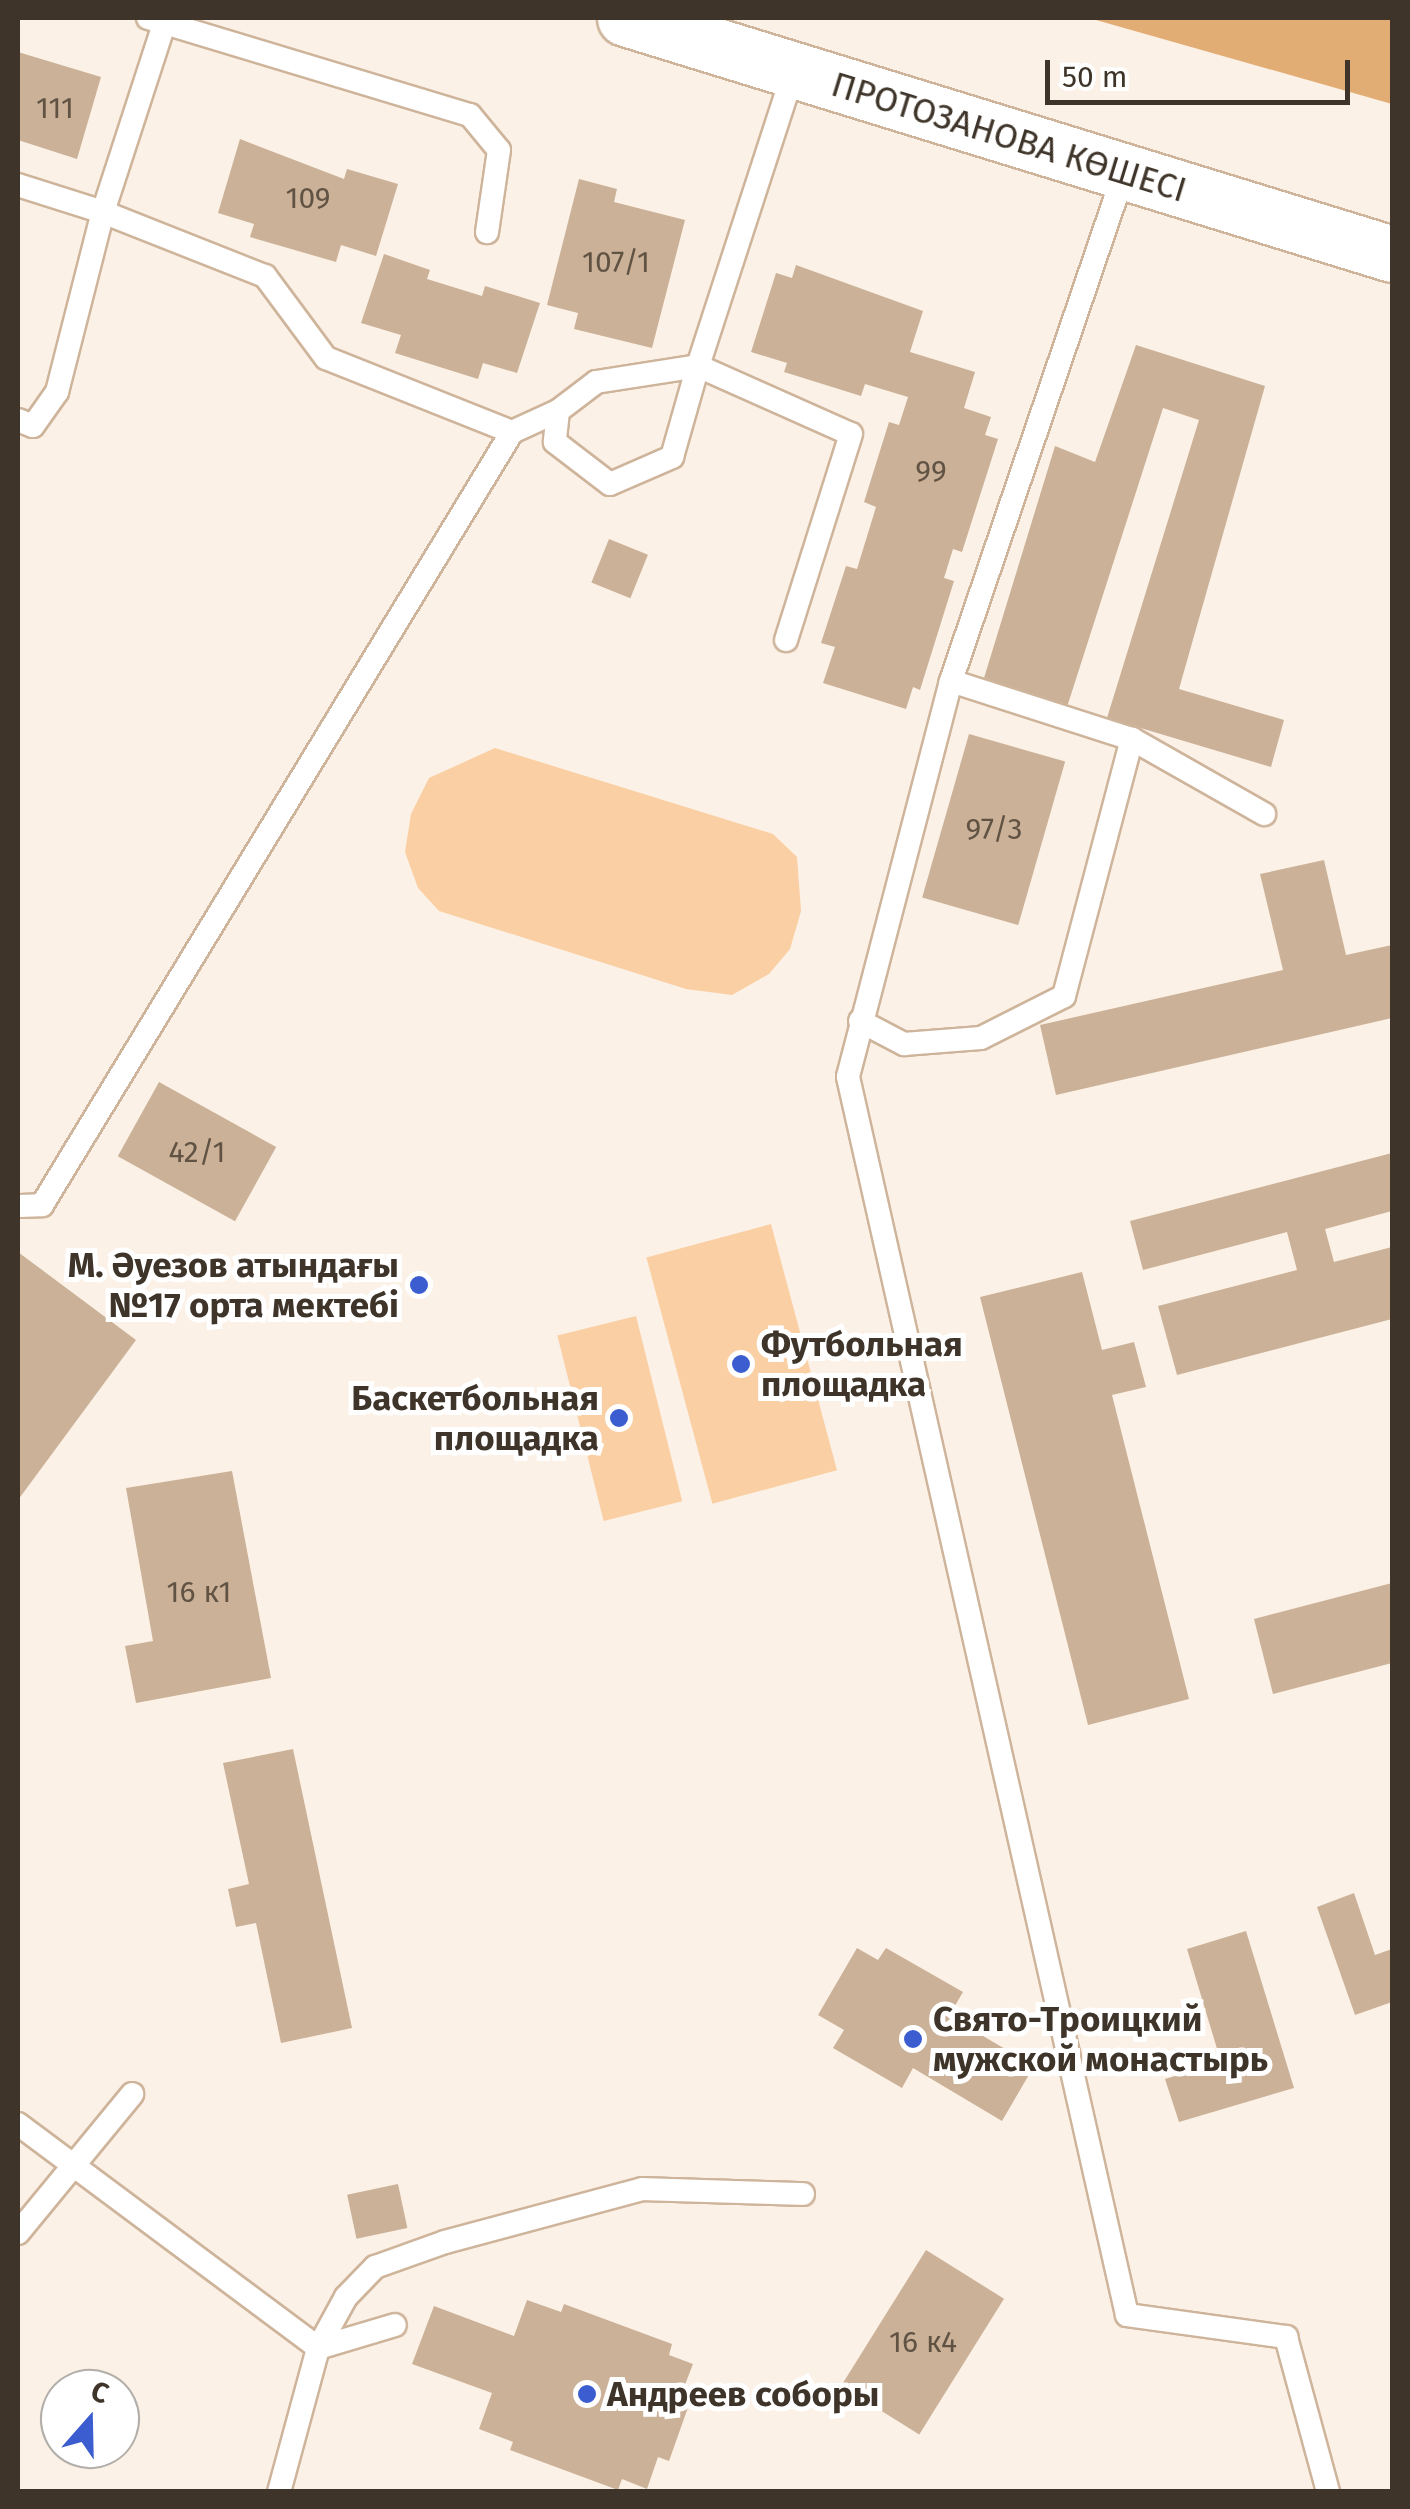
<!DOCTYPE html>
<meta charset="utf-8">
<style>
body{margin:0}
#map{position:relative;width:1410px;height:2509px;overflow:hidden;background:#fcf1e6;font-family:"Fira Sans",sans-serif}
div>[style]{position:absolute}
.green>*{inset:0;background:#facfa3;transform-origin:0 0}
.water>*{inset:0;background:#e2ad75}
.building>*{inset:0;background:#cbb197;transform-origin:0 0}
.roads{filter:drop-shadow(2px 0 #ceb49b) drop-shadow(-2px 0 #ceb49b) drop-shadow(0 2px #ceb49b) drop-shadow(0 -2px #ceb49b)}
.lane>*{height:22px;margin:-11px;padding:0 11px;transform-origin:11px;border-radius:11px;background:#fff}
.secondary>*{height:55px;margin:-27.5px;padding:0 27.5px;transform-origin:27.5px;border-radius:27.5px;background:#fff}
.dots>*{width:28px;height:28px;translate:-50% -50%;box-sizing:border-box;border:5px solid #fff;border-radius:50%}
span{translate:-50% -50%;white-space:nowrap;text-align:center;line-height:1.15;-webkit-text-stroke:10px #fff;paint-order:stroke}
.number-label{font-size:30px;color:#615344}
.number-label span{-webkit-text-stroke-width:0}
.street-label{font-size:35px;color:#3e3429}
.poi-label{font-size:35px;color:#3e3429;font-weight:700}
.right{translate:-100% -50%;text-align:right}
.left{translate:0 -50%;text-align:left}
.frame{position:absolute;inset:0;border:20px solid #3e3429;pointer-events:none}
.north{position:absolute;left:40px;top:2369px;width:100px;height:100px;box-sizing:border-box;background:#fff;border:2px solid #b2aea9;border-radius:50%;rotate:20deg;font-size:28px;font-weight:700;line-height:40px;text-align:center;color:#3e3429}
.north::after{content:'';display:block;margin:auto;width:35px;height:45px;background:#3c5dcf;clip-path:polygon(50% 0,100% 100%,50% 72%,0 100%)}
.scale{position:absolute;left:1045px;top:60px;width:305px;height:45px;box-sizing:border-box;border:5px solid #3e3429;border-top:0;padding-left:12px;font-size:30px;line-height:35px;white-space:nowrap;color:#3e3429;-webkit-text-stroke:8px #fff;paint-order:stroke}
</style>
<div id="map">
<div class="green">
<div style="clip-path:polygon(495px 748px,773px 834px,797px 857px,801px 911px,790px 949px,769px 974px,732px 995px,686px 989px,439px 911px,418px 888px,405px 852px,411px 814px,429px 778px)"></div>
<div style="left:771px;top:1224px;width:255px;height:129px;rotate:75deg"></div>
<div style="left:636px;top:1316px;width:191px;height:81px;rotate:76deg"></div>
</div>
<div class="water">
<div style="clip-path:polygon(1089px 18px,1392px 18px,1392px 104px)"></div>
</div>
<div class="building">
<div style="clip-path:polygon(18px 52px,101px 77px,77px 159px,18px 140px)"></div>
<div style="clip-path:polygon(240px 139px,344px 179px,347px 169px,398px 184px,376px 256px,341px 245px,336px 262px,250px 237px,254px 224px,218px 213px)"></div>
<div style="clip-path:polygon(579px 179px,617px 189px,614px 202px,685px 220px,652px 348px,574px 329px,578px 313px,547px 305px)"></div>
<div style="clip-path:polygon(384px 254px,430px 270px,427px 279px,482px 296px,485px 286px,540px 303px,517px 373px,483px 363px,478px 379px,395px 353px,401px 335px,361px 323px)"></div>
<div style="clip-path:polygon(796px 265px,923px 311px,910px 352px,975px 372px,964px 408px,991px 417px,985px 435px,998px 439px,962px 552px,953px 549px,944px 578px,954px 581px,920px 690px,913px 687px,906px 709px,823px 683px,835px 647px,821px 643px,846px 566px,857px 569px,876px 507px,864px 502px,889px 422px,899px 425px,908px 397px,865px 384px,861px 396px,784px 372px,787px 363px,751px 352px,776px 273px,792px 278px)"></div>
<div style="clip-path:polygon(1136px 345px,1265px 386px,1179px 689px,1284px 720px,1271px 767px,1107px 718px,1199px 420px,1163px 408px,1067px 707px,984px 678px,1055px 446px,1095px 462px)"></div>
<div style="left:609px;top:539px;width:42px;height:47px;rotate:22deg"></div>
<div style="left:969px;top:734px;width:100px;height:170px;rotate:16deg"></div>
<div style="clip-path:polygon(1324px 860px,1346px 955px,1392px 945px,1392px 1018px,1056px 1095px,1040px 1025px,1283px 970px,1260px 874px)"></div>
<div style="left:159px;top:1082px;width:134px;height:85px;rotate:29deg"></div>
<div style="clip-path:polygon(1392px 1153px,1392px 1211px,1325px 1229px,1334px 1262px,1392px 1247px,1392px 1319px,1177px 1375px,1158px 1306px,1297px 1270px,1287px 1232px,1143px 1270px,1130px 1221px)"></div>
<div style="clip-path:polygon(18px 1252px,136px 1340px,18px 1500px)"></div>
<div style="clip-path:polygon(1082px 1272px,1102px 1350px,1134px 1342px,1146px 1387px,1112px 1395px,1189px 1699px,1088px 1725px,980px 1297px)"></div>
<div style="clip-path:polygon(232px 1471px,271px 1678px,136px 1703px,125px 1646px,153px 1641px,126px 1488px)"></div>
<div style="clip-path:polygon(1392px 1583px,1392px 1663px,1273px 1694px,1254px 1619px)"></div>
<div style="clip-path:polygon(293px 1749px,352px 2028px,281px 2043px,256px 1923px,236px 1927px,228px 1889px,249px 1884px,223px 1763px)"></div>
<div style="clip-path:polygon(1354px 1893px,1375px 1955px,1392px 1949px,1392px 2002px,1355px 2015px,1317px 1907px)"></div>
<div style="clip-path:polygon(1246px 1931px,1294px 2088px,1179px 2122px,1165px 2079px,1221px 2062px,1187px 1949px)"></div>
<div style="clip-path:polygon(857px 1948px,878px 1960px,886px 1948px,963px 1992px,949px 2016px,1034px 2066px,1002px 2121px,913px 2068px,902px 2088px,833px 2048px,844px 2030px,818px 2015px)"></div>
<div style="left:398px;top:2184px;width:45px;height:52px;rotate:78deg"></div>
<div style="left:926px;top:2250px;width:92px;height:160px;rotate:32deg"></div>
<div style="clip-path:polygon(527px 2300px,561px 2312px,564px 2304px,672px 2344px,669px 2355px,693px 2364px,681px 2395px,691px 2399px,669px 2461px,658px 2457px,647px 2489px,622px 2479px,618px 2490px,510px 2450px,513px 2442px,479px 2429px,492px 2393px,412px 2364px,434px 2306px,514px 2336px)"></div>
</div>
<div class="roads">
<div class="lane">
<div style="left:148px;top:18px;width:336px;rotate:16.8deg"></div>
<div style="left:470px;top:115px;width:45px;rotate:50.4deg"></div>
<div style="left:499px;top:150px;width:83px;rotate:98.3deg"></div>
<div style="left:1124px;top:173px;width:537px;rotate:108.81deg"></div>
<div style="left:951px;top:681px;width:409px;rotate:104.6deg"></div>
<div style="left:848px;top:1077px;width:1269px;rotate:77.3deg"></div>
<div style="left:1127px;top:2315px;width:161px;rotate:7.9deg"></div>
<div style="left:1286px;top:2337px;width:161px;rotate:74.8deg"></div>
<div style="left:18px;top:185px;width:89px;rotate:17.6deg"></div>
<div style="left:103px;top:212px;width:204px;rotate:-72deg"></div>
<div style="left:558px;top:411px;width:31px;rotate:96deg"></div>
<div style="left:555px;top:442px;width:69px;rotate:37.4deg"></div>
<div style="left:610px;top:484px;width:68px;rotate:-23.5deg"></div>
<div style="left:672px;top:457px;width:95px;rotate:-74.1deg"></div>
<div style="left:698px;top:366px;width:167px;rotate:24deg"></div>
<div style="left:851px;top:434px;width:216px;rotate:107.5deg"></div>
<div style="left:18px;top:420px;width:16px;rotate:22deg"></div>
<div style="left:33px;top:426px;width:42px;rotate:-54.8deg"></div>
<div style="left:57px;top:392px;width:186px;rotate:-75.7deg"></div>
<div style="left:103px;top:212px;width:174px;rotate:21.6deg"></div>
<div style="left:265px;top:276px;width:102px;rotate:53.4deg"></div>
<div style="left:326px;top:358px;width:200px;rotate:21.7deg"></div>
<div style="left:512px;top:432px;width:51px;rotate:-24.5deg"></div>
<div style="left:558px;top:411px;width:48px;rotate:-37.3deg"></div>
<div style="left:596px;top:382px;width:103px;rotate:-8.9deg"></div>
<div style="left:698px;top:366px;width:311px;rotate:-72deg"></div>
<div style="left:951px;top:681px;width:190px;rotate:17.8deg"></div>
<div style="left:1132px;top:739px;width:152px;rotate:29.6deg"></div>
<div style="left:860px;top:1021px;width:50px;rotate:27.6deg"></div>
<div style="left:904px;top:1044px;width:77px;rotate:-4.5deg"></div>
<div style="left:981px;top:1038px;width:93px;rotate:-26.8deg"></div>
<div style="left:1064px;top:996px;width:266px;rotate:-75.2deg"></div>
<div style="left:18px;top:1206px;width:24px;rotate:-2deg"></div>
<div style="left:42px;top:1205px;width:905px;rotate:-58.7deg"></div>
<div style="left:18px;top:2124px;width:374px;rotate:36.7deg"></div>
<div style="left:318px;top:2348px;width:80px;rotate:-16.6deg"></div>
<div style="left:18px;top:2233px;width:180px;rotate:-50.6deg"></div>
<div style="left:279px;top:2492px;width:149px;rotate:-74.8deg"></div>
<div style="left:318px;top:2348px;width:58px;rotate:-61.2deg"></div>
<div style="left:346px;top:2297px;width:42px;rotate:-46deg"></div>
<div style="left:375px;top:2267px;width:74px;rotate:-19.7deg"></div>
<div style="left:445px;top:2242px;width:205px;rotate:-15deg"></div>
<div style="left:643px;top:2189px;width:160px;rotate:1.8deg"></div>
</div>
<div class="secondary">
<div style="left:625px;top:18px;width:802px;rotate:17.1deg"></div>
</div>
</div>
<div class="dots">
<div style="left:419px;top:1285px;background:#3c5dcf"></div>
<div style="left:741px;top:1364px;background:#3c5dcf"></div>
<div style="left:619px;top:1418px;background:#3c5dcf"></div>
<div style="left:913px;top:2039px;background:#3c5dcf"></div>
<div style="left:587px;top:2394px;background:#3c5dcf"></div>
</div>
<div class="number-label">
<span style="left:55px;top:108px">111</span>
<span style="left:308px;top:198px">109</span>
<span style="left:616px;top:262px">107/1</span>
<span style="left:931px;top:471px">99</span>
<span style="left:994px;top:829px">97/3</span>
<span style="left:197px;top:1152px">42/1</span>
<span style="left:199px;top:1592px">16 к1</span>
<span style="left:923px;top:2342px">16 к4</span>
</div>
<div class="street-label">
<span style="left:1009px;top:137px;rotate:17deg">ПРОТОЗАНОВА КӨШЕСІ</span>
</div>
<div class="poi-label">
<span class="right" style="left:399px;top:1285px">М. Әуезов атындағы<br>№17 орта мектебі</span>
<span class="left" style="left:761px;top:1364px">Футбольная<br>площадка</span>
<span class="right" style="left:599px;top:1418px">Баскетбольная<br>площадка</span>
<span class="left" style="left:933px;top:2039px">Свято-Троицкий<br>мужской монастырь</span>
<span class="left" style="left:607px;top:2394px">Андреев соборы</span>
</div>
<div class="frame"></div>
<div class="north">С</div>
<div class="scale">50 m</div>
</div>
